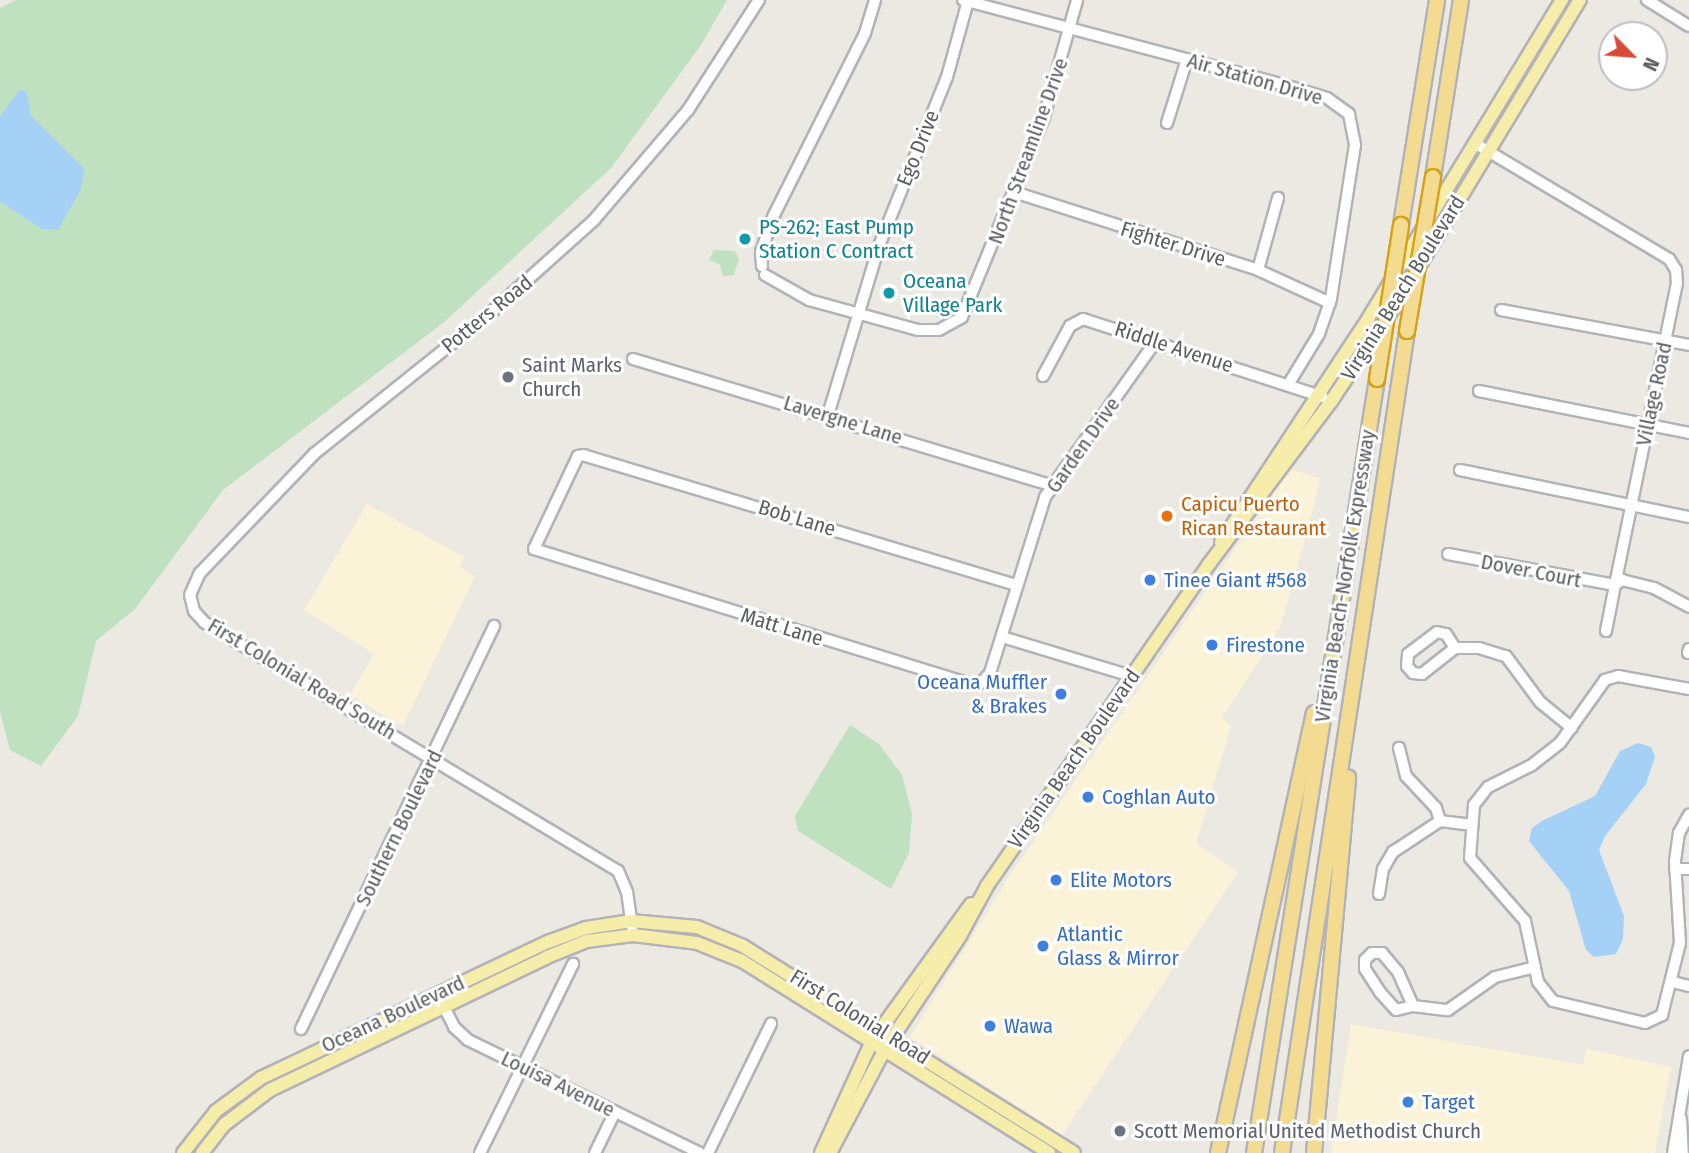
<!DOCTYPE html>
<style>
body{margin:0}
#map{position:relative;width:1689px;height:1153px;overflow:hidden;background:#ebe9e1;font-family:"Fira Sans Condensed",sans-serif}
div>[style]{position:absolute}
.commercial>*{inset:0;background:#faf3d7}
.green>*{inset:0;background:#bfe1c0}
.water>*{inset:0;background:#a6d1f7}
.roads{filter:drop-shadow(2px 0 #b2b3b8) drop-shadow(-2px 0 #b2b3b8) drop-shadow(0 2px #b2b3b8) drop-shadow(0 -2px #b2b3b8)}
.minor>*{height:10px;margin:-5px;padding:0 5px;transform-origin:5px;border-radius:5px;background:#fff}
.major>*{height:12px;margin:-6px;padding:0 6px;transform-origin:6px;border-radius:6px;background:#f7edaa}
.highway>*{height:14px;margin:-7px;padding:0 7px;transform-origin:7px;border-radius:7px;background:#f3dc91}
.bridges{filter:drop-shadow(2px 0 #d8a014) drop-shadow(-2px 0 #d8a014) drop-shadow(0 2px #d8a014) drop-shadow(0 -2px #d8a014)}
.highway-bridge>*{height:14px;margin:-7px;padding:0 7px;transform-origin:7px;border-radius:7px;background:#f3dc91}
.dots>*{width:19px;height:19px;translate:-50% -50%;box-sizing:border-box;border:4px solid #fff;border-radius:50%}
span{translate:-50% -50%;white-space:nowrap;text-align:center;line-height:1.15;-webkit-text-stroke:6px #fff;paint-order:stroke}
.street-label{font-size:21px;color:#5a5d61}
.culture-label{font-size:21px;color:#0d838f}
.left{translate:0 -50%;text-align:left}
.worship-label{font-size:21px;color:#5b616d}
.food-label{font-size:21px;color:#c56008}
.shop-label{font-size:21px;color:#366cbe}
.right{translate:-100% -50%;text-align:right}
.north{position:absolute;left:1598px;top:21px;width:70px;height:70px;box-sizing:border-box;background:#fff;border:2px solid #bdbec0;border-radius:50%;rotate:115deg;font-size:19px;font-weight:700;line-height:28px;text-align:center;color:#5a5d61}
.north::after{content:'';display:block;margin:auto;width:24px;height:32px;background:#d84b3a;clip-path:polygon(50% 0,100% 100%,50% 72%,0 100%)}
</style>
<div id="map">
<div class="commercial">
<div style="clip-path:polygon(1290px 469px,1320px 478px,1309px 525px,1280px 628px,1222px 718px,1231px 726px,1196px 843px,1238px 872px,1062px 1135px,910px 1037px,1009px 877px)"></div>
<div style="clip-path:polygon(367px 504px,464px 557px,460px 567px,475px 576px,403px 726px,350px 695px,374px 654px,304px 610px)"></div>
<div style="clip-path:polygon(1351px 1024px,1583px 1065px,1587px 1049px,1671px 1067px,1655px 1153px,1331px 1153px)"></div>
</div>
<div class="green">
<div style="clip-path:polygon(16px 0,727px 0,701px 45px,611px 168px,443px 323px,223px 490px,135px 609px,96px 641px,78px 716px,41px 766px,10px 750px,0 711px,0 202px,42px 229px,85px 169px,31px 115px,20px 89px,0 116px,0 8px)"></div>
<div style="clip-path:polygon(714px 250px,735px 251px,739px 259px,734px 275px,723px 276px,720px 265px,709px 260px)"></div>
<div style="clip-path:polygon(850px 725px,879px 744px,902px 775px,912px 814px,909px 853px,891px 889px,798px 831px,795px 816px)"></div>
</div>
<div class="water">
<div style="clip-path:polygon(20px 89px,27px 92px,31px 115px,85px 169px,80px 191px,58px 230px,42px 229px,0 202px,0 116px)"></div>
<div style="clip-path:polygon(1638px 743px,1651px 747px,1655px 757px,1646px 784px,1605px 836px,1599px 850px,1624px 916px,1623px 939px,1616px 954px,1594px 957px,1586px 950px,1569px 891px,1529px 841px,1532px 828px,1542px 821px,1595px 796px,1620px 751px)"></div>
</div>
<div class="roads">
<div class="minor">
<div style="left:963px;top:0;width:329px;rotate:14.8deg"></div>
<div style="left:1281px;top:84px;width:48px;rotate:16.9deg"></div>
<div style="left:1327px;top:98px;width:27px;rotate:36deg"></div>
<div style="left:1349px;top:114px;width:32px;rotate:79deg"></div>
<div style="left:1355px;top:145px;width:156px;rotate:98.9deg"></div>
<div style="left:1331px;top:299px;width:37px;rotate:109deg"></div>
<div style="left:1319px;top:334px;width:60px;rotate:121.3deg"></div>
<div style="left:1647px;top:0;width:49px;rotate:31.8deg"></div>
<div style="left:1167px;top:123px;width:67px;rotate:-72.6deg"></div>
<div style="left:1014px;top:192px;width:256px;rotate:17.7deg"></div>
<div style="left:1258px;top:270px;width:79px;rotate:24.6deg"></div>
<div style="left:762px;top:266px;width:14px;rotate:-94deg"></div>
<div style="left:761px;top:252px;width:39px;rotate:-71deg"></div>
<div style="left:774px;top:215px;width:203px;rotate:-63.4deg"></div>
<div style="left:865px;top:33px;width:34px;rotate:-73deg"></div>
<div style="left:1258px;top:270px;width:75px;rotate:-74.5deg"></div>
<div style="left:765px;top:275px;width:51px;rotate:29.6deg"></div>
<div style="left:809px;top:300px;width:113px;rotate:15.4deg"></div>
<div style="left:918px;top:330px;width:21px"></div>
<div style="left:939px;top:330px;width:26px;rotate:-29deg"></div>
<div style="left:962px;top:317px;width:216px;rotate:-67.7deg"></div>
<div style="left:1044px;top:117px;width:122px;rotate:-74.2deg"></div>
<div style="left:1501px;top:310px;width:191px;rotate:10.5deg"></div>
<div style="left:633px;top:359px;width:439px;rotate:16.8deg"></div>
<div style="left:1043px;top:376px;width:57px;rotate:-61.6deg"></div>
<div style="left:1070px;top:326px;width:15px;rotate:-28deg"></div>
<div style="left:1083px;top:319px;width:252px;rotate:18deg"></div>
<div style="left:1479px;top:391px;width:214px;rotate:11.3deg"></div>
<div style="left:828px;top:415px;width:177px;rotate:-73.2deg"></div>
<div style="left:879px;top:246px;width:182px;rotate:-68.1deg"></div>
<div style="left:947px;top:77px;width:79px;rotate:-74.6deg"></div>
<div style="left:1460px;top:470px;width:234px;rotate:11.6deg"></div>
<div style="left:1448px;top:554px;width:170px;rotate:10.5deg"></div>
<div style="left:1615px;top:585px;width:307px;rotate:-78.4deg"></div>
<div style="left:1677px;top:284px;width:14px;rotate:-94deg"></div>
<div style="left:1676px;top:270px;width:13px;rotate:-122deg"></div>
<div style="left:1669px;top:259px;width:225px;rotate:-149.2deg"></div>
<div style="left:1016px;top:585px;width:451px;rotate:-163.3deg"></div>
<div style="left:584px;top:455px;width:6px;rotate:171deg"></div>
<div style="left:578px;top:456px;width:103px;rotate:115.3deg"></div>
<div style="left:534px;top:549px;width:456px;rotate:17.2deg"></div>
<div style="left:970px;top:684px;width:11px;rotate:-5deg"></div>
<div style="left:981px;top:683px;width:13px;rotate:-48deg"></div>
<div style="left:990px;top:673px;width:184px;rotate:-72.6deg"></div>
<div style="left:1045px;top:497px;width:191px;rotate:-54.6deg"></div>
<div style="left:1606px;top:631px;width:47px;rotate:-78.9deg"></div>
<div style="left:1615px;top:585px;width:9px;rotate:-36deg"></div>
<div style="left:1622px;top:580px;width:33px;rotate:14deg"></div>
<div style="left:1654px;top:588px;width:40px;rotate:28deg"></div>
<div style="left:1437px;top:632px;width:9px;rotate:13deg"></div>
<div style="left:1446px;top:634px;width:17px;rotate:57deg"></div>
<div style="left:1455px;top:648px;width:42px;rotate:141.8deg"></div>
<div style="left:1422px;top:674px;width:9px;rotate:-174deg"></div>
<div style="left:1413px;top:673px;width:9px;rotate:-131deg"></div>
<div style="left:1407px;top:666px;width:12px;rotate:-85deg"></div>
<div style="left:1408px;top:654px;width:36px;rotate:-37deg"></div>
<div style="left:1002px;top:637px;width:135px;rotate:16.8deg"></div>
<div style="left:1455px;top:648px;width:24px"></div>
<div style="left:1479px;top:648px;width:28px;rotate:17deg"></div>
<div style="left:1506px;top:656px;width:57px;rotate:53.5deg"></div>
<div style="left:1540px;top:702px;width:41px;rotate:39.1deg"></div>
<div style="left:1688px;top:653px;width:4px;rotate:-76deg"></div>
<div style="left:1689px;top:689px;width:72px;rotate:-169.6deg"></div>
<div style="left:1618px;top:676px;width:14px;rotate:163deg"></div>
<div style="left:1605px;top:680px;width:77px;rotate:125.5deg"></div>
<div style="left:1560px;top:743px;width:36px;rotate:142deg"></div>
<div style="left:1532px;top:765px;width:49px;rotate:153.4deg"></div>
<div style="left:1488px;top:787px;width:23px;rotate:128deg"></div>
<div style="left:1474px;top:805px;width:53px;rotate:94.3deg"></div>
<div style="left:1470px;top:858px;width:84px;rotate:48.9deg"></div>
<div style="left:1525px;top:921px;width:62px;rotate:78deg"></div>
<div style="left:1538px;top:982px;width:24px;rotate:52deg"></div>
<div style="left:1553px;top:1001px;width:95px;rotate:13.4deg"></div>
<div style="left:1645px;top:1023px;width:19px;rotate:-25deg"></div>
<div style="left:1662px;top:1015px;width:74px;rotate:-76deg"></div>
<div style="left:1680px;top:943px;width:82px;rotate:-93.5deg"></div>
<div style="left:1675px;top:861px;width:28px;rotate:-82deg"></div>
<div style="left:1679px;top:833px;width:21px;rotate:-61deg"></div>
<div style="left:1440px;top:821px;width:31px;rotate:7deg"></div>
<div style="left:1675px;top:869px;width:14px"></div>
<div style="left:1379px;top:894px;width:25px;rotate:-81deg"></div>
<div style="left:1383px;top:869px;width:20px;rotate:-60deg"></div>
<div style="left:1393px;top:852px;width:56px;rotate:-33.4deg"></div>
<div style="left:1440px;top:821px;width:14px;rotate:-107deg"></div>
<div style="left:1436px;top:808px;width:44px;rotate:-133.2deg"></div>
<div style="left:1406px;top:776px;width:29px;rotate:-104deg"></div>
<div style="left:632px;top:927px;width:35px;rotate:-98deg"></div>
<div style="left:627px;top:892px;width:23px;rotate:-113deg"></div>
<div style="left:618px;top:871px;width:483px;rotate:-149deg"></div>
<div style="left:204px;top:622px;width:15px;rotate:-132deg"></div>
<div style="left:194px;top:611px;width:16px;rotate:-104deg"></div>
<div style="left:190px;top:595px;width:24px;rotate:-66deg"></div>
<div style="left:200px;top:573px;width:165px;rotate:-46.2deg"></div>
<div style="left:314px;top:454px;width:233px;rotate:-38.7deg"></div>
<div style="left:496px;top:308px;width:132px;rotate:-41.9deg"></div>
<div style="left:594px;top:220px;width:145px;rotate:-49.5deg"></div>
<div style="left:688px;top:110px;width:131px;rotate:-57.2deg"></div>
<div style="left:1372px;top:953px;width:10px"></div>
<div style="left:1382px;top:953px;width:25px;rotate:50deg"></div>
<div style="left:1398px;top:972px;width:37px;rotate:66deg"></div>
<div style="left:1413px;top:1006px;width:17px;rotate:167deg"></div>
<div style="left:1396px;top:1010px;width:24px;rotate:-132deg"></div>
<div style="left:1380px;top:992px;width:27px;rotate:-123deg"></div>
<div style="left:1365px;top:969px;width:9px;rotate:-90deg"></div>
<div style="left:1365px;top:960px;width:10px;rotate:-45deg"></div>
<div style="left:1673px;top:982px;width:16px;rotate:14deg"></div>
<div style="left:442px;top:1003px;width:27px;rotate:63deg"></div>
<div style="left:454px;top:1027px;width:19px;rotate:43deg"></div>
<div style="left:468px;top:1040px;width:258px;rotate:26deg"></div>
<div style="left:1413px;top:1006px;width:35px;rotate:7deg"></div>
<div style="left:1448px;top:1010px;width:57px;rotate:-35.1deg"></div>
<div style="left:1495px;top:977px;width:41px;rotate:-14deg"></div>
<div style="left:301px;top:1029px;width:447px;rotate:-64.4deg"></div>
<div style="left:1681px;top:1119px;width:34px;rotate:87deg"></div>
<div style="left:480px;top:1153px;width:211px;rotate:-63.8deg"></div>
<div style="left:595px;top:1153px;width:46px;rotate:-64deg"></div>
<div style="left:708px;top:1153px;width:144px;rotate:-64deg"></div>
<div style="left:1673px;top:1153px;width:98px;rotate:-80.6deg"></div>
</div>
<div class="major">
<div style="left:1221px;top:542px;width:258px;rotate:-56.6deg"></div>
<div style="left:1363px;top:327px;width:383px;rotate:-58.7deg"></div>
<div style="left:183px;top:1153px;width:53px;rotate:-51.8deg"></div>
<div style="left:216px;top:1111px;width:56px;rotate:-36.3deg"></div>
<div style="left:261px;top:1078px;width:318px;rotate:-25.4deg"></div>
<div style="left:548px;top:942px;width:40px;rotate:-20.2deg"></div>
<div style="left:586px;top:928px;width:46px;rotate:-8.8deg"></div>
<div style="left:631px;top:921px;width:66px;rotate:5.2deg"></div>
<div style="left:697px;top:927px;width:50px;rotate:22.4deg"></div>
<div style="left:743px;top:946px;width:390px;rotate:32deg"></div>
<div style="left:202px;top:1153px;width:37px;rotate:-52deg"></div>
<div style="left:225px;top:1124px;width:56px;rotate:-37.1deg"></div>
<div style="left:270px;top:1090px;width:307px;rotate:-25.6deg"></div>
<div style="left:547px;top:957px;width:43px;rotate:-21.8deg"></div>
<div style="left:587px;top:941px;width:46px;rotate:-7.4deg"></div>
<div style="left:633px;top:935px;width:64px;rotate:7.1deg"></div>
<div style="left:697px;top:943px;width:48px;rotate:21.8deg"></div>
<div style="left:742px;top:961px;width:362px;rotate:32deg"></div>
<div style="left:821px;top:1153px;width:123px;rotate:-65.5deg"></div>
<div style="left:872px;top:1041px;width:169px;rotate:-54.1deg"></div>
<div style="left:830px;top:1153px;width:118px;rotate:-62.1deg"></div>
<div style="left:885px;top:1049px;width:136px;rotate:-56.4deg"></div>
<div style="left:960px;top:936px;width:57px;rotate:-61.6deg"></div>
<div style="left:987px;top:886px;width:391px;rotate:-55.4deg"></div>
<div style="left:1209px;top:564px;width:205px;rotate:-53.1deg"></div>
<div style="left:1332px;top:400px;width:123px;rotate:-56.3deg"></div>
<div style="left:1400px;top:298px;width:348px;rotate:-58.9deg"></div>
</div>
<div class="highway">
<div style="left:1433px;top:177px;width:179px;rotate:-81deg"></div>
<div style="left:1401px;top:225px;width:228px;rotate:-80.9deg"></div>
<div style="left:1218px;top:1153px;width:450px;rotate:-77.7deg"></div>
<div style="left:1254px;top:1153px;width:784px;rotate:-80.97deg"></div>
<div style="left:1282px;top:1153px;width:831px;rotate:-81.35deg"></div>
<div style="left:1314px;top:1153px;width:377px;rotate:-84.8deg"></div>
</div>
</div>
<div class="bridges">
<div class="highway-bridge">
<div style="left:1407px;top:331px;width:156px;rotate:-80.4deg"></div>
<div style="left:1377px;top:379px;width:156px;rotate:-81.1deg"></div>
</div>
</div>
<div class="dots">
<div style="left:745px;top:239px;background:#0f9aa8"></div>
<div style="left:889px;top:293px;background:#0f9aa8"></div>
<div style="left:508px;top:377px;background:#6b7280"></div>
<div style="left:1167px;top:516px;background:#e8710a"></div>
<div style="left:1150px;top:580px;background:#3f7fe0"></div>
<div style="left:1212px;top:645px;background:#3f7fe0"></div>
<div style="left:1061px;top:694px;background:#3f7fe0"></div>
<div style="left:1088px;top:797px;background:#3f7fe0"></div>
<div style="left:1056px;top:880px;background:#3f7fe0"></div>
<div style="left:1043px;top:946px;background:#3f7fe0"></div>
<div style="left:990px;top:1026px;background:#3f7fe0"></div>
<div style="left:1408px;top:1102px;background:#3f7fe0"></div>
<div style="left:1120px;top:1131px;background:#6b7280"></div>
</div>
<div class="street-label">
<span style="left:1255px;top:79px;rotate:16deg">Air Station Drive</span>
<span style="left:918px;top:148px;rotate:-68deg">Ego Drive</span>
<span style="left:1028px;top:151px;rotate:-70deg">North Streamline Drive</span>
<span style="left:1173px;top:244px;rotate:17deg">Fighter Drive</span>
<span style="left:1403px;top:288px;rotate:-58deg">Virginia Beach Boulevard</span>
<span style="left:487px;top:314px;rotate:-39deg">Potters Road</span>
<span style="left:1174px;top:347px;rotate:18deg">Riddle Avenue</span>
<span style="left:1654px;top:394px;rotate:-78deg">Village Road</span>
<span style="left:843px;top:420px;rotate:17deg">Lavergne Lane</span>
<span style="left:1083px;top:445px;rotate:-55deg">Garden Drive</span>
<span style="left:797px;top:518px;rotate:17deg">Bob Lane</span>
<span style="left:1531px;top:571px;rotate:11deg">Dover Court</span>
<span style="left:1345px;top:576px;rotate:-81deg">Virginia Beach-Norfolk Expressway</span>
<span style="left:782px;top:627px;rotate:17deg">Matt Lane</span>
<span style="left:302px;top:679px;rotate:31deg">First Colonial Road South</span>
<span style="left:1074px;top:759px;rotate:-55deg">Virginia Beach Boulevard</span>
<span style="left:399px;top:828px;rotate:-64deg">Southern Boulevard</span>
<span style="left:393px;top:1014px;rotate:-25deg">Oceana Boulevard</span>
<span style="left:860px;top:1017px;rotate:32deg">First Colonial Road</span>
<span style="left:558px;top:1084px;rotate:26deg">Louisa Avenue</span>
</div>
<div class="culture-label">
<span class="left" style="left:759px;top:239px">PS-262; East Pump<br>Station C Contract</span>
<span class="left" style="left:903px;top:293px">Oceana<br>Village Park</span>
</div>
<div class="worship-label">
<span class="left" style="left:522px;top:377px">Saint Marks<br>Church</span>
<span class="left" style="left:1134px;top:1131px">Scott Memorial United Methodist Church</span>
</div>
<div class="food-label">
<span class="left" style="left:1181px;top:516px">Capicu Puerto<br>Rican Restaurant</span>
</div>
<div class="shop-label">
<span class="left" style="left:1164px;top:580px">Tinee Giant #568</span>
<span class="left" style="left:1226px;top:645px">Firestone</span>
<span class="right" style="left:1047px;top:694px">Oceana Muffler<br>&amp; Brakes</span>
<span class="left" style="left:1102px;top:797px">Coghlan Auto</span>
<span class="left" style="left:1070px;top:880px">Elite Motors</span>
<span class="left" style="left:1057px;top:946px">Atlantic<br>Glass &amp; Mirror</span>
<span class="left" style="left:1004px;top:1026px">Wawa</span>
<span class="left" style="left:1422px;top:1102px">Target</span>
</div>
<div class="north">N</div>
</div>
